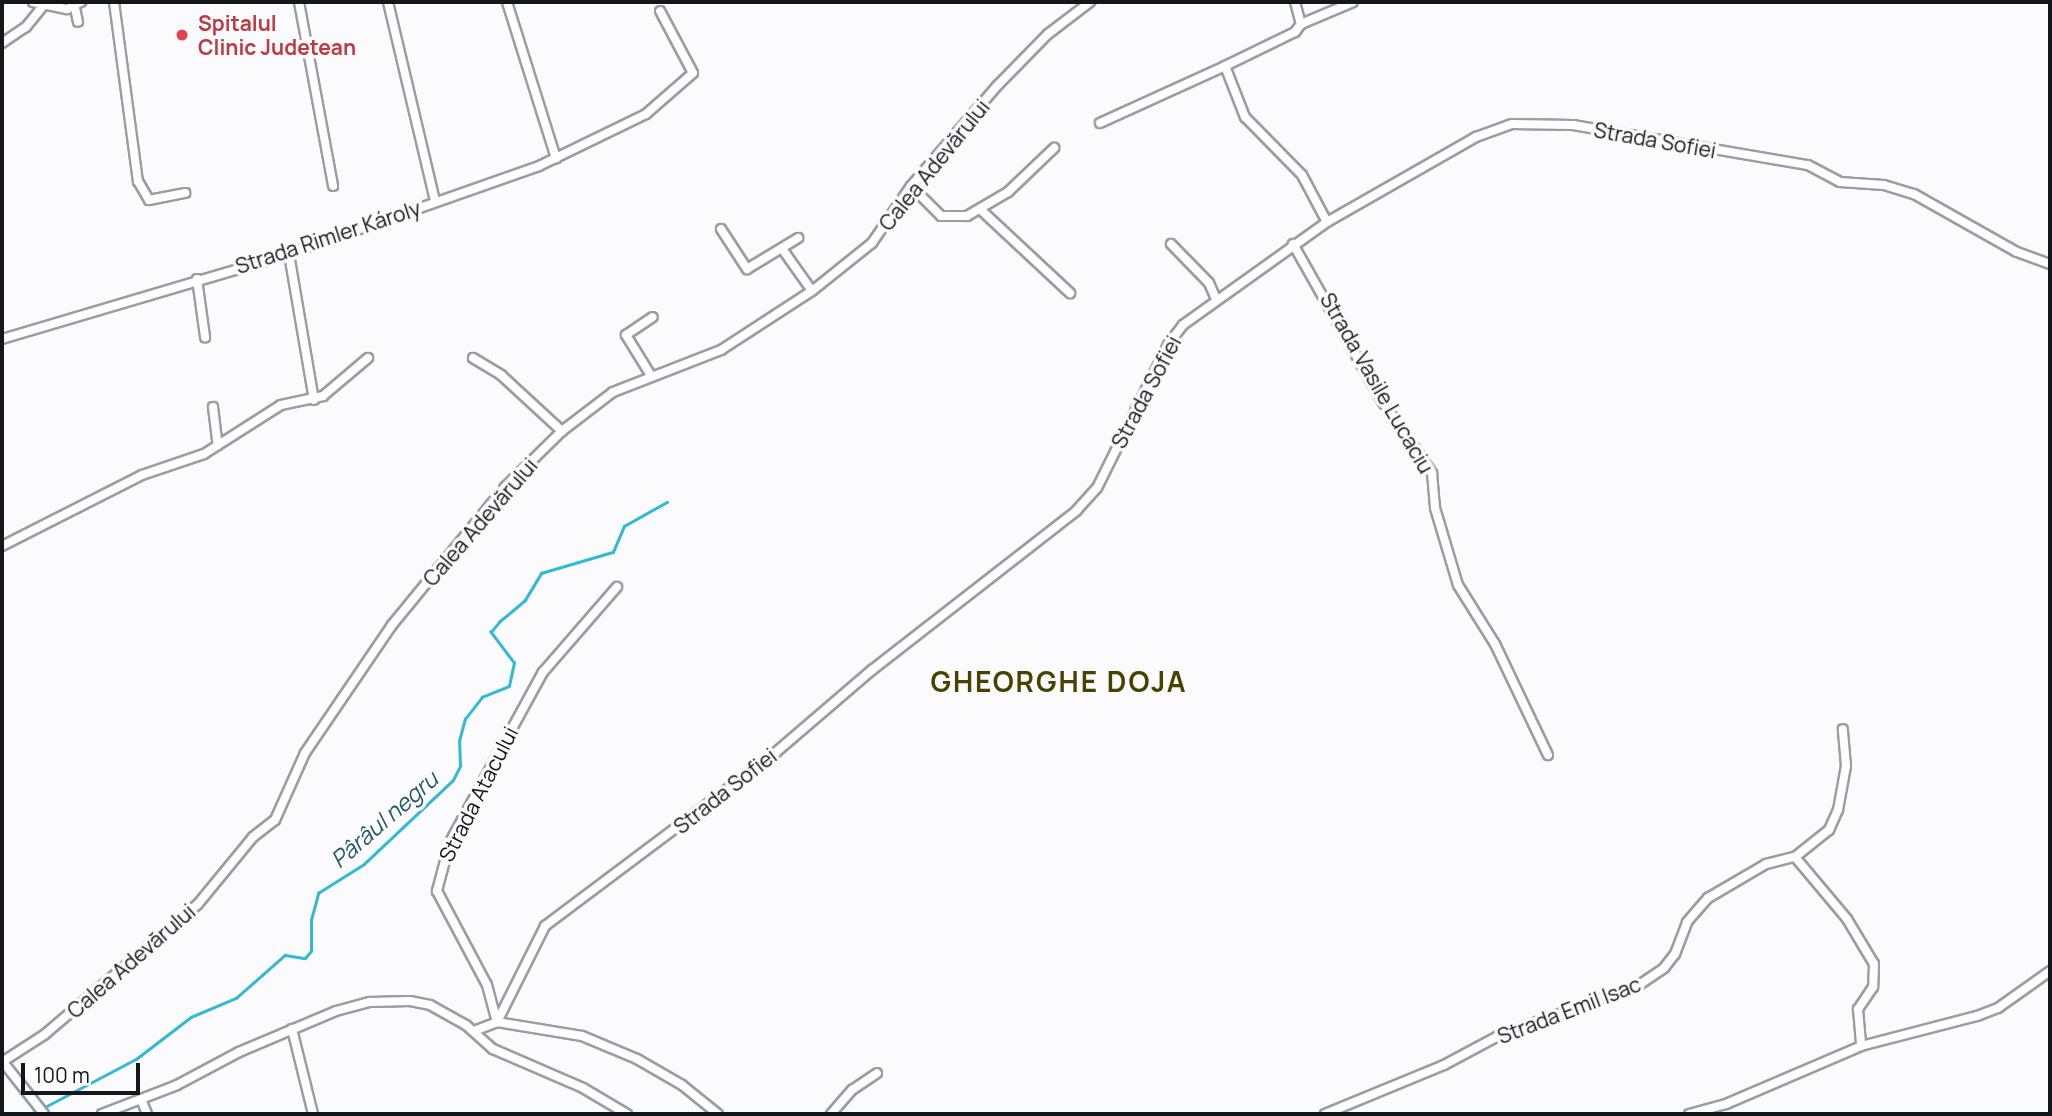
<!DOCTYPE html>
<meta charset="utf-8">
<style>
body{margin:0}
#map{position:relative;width:2052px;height:1116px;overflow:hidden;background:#fbfbfe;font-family:Manrope,sans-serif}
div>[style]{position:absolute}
.stream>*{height:2.5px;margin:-1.25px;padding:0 1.25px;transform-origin:1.25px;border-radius:1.25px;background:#32b9d5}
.roads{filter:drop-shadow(2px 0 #9b9ca6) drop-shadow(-2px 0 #9b9ca6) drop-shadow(0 2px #9b9ca6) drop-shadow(0 -2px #9b9ca6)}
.street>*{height:8px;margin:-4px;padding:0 4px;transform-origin:4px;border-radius:4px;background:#fff}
.dots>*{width:19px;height:19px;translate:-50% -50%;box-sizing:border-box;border:4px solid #fbfbfe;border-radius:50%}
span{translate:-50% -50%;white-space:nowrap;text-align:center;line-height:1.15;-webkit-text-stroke:7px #fbfbfe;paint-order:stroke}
.health-label{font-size:21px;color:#be3a42;font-weight:700}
.left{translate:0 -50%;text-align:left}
.street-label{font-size:21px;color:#151619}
.water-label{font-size:23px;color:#245965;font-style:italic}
.district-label{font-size:28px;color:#474200;font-weight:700;letter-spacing:2px}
.frame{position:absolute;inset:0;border:4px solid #151619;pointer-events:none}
.scale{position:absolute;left:21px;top:1063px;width:119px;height:32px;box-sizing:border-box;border:4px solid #151619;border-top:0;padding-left:9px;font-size:21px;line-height:24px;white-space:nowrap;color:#151619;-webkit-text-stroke:5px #fbfbfe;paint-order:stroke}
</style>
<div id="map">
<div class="stream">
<div style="left:43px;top:1108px;width:105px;rotate:-27.8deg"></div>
<div style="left:136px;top:1059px;width:69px;rotate:-37.4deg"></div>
<div style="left:191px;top:1017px;width:49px;rotate:-22.9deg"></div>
<div style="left:236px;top:998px;width:65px;rotate:-41.3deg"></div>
<div style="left:285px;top:955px;width:20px;rotate:9deg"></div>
<div style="left:305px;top:958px;width:9px;rotate:-49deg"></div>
<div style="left:311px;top:951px;width:31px;rotate:-90deg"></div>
<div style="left:311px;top:920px;width:28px;rotate:-75deg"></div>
<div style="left:318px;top:893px;width:54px;rotate:-32.2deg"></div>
<div style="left:364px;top:864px;width:122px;rotate:-43.3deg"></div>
<div style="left:453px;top:780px;width:16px;rotate:-63deg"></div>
<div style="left:460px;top:766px;width:25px;rotate:-92deg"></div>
<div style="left:459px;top:741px;width:23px;rotate:-75deg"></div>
<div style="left:465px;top:719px;width:28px;rotate:-52deg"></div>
<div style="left:482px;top:697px;width:29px;rotate:-22deg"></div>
<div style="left:509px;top:686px;width:24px;rotate:-78deg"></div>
<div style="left:514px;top:663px;width:39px;rotate:-127deg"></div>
<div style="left:491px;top:632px;width:13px;rotate:-51deg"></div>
<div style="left:499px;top:622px;width:34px;rotate:-40deg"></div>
<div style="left:525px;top:600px;width:31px;rotate:-59deg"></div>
<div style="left:541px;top:573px;width:75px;rotate:-16.3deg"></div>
<div style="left:613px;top:552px;width:28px;rotate:-67deg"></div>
<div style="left:624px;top:526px;width:49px;rotate:-29.2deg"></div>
<div style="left:30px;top:1114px;width:8px;rotate:-23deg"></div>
</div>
<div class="roads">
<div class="street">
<div style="left:33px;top:2px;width:35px;rotate:12deg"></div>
<div style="left:67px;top:9px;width:16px;rotate:-27deg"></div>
<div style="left:114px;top:2px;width:181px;rotate:82.4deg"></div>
<div style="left:138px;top:181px;width:22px;rotate:60deg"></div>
<div style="left:149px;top:200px;width:37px;rotate:-11deg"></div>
<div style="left:299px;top:2px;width:187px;rotate:79.5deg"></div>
<div style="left:388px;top:2px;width:204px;rotate:76.7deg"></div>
<div style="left:507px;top:2px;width:164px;rotate:72.6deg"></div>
<div style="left:1295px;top:2px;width:23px;rotate:75deg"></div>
<div style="left:1301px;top:24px;width:10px;rotate:127deg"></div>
<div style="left:1295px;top:32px;width:78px;rotate:154.1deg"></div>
<div style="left:1225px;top:66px;width:55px;rotate:68.6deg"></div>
<div style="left:1245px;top:117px;width:81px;rotate:45.5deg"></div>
<div style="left:1302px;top:175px;width:53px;rotate:62deg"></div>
<div style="left:75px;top:8px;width:14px;rotate:78deg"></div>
<div style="left:1301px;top:24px;width:56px;rotate:-22.9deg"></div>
<div style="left:2px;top:43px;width:29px;rotate:-34deg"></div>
<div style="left:26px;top:27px;width:27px;rotate:-51deg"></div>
<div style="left:1100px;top:123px;width:137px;rotate:-24.5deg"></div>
<div style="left:911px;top:186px;width:42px;rotate:45deg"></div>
<div style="left:941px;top:216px;width:26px"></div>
<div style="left:967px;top:216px;width:48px;rotate:-30.3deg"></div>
<div style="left:1008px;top:192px;width:64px;rotate:-43.7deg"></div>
<div style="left:981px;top:210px;width:122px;rotate:43deg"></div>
<div style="left:721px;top:229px;width:48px;rotate:57deg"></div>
<div style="left:747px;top:269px;width:60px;rotate:-31.3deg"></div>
<div style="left:1171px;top:244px;width:54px;rotate:45.7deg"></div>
<div style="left:1209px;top:283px;width:17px;rotate:66deg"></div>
<div style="left:1293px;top:244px;width:180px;rotate:60.5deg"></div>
<div style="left:1382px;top:401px;width:88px;rotate:55.2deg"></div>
<div style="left:1432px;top:473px;width:35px;rotate:85deg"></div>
<div style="left:1435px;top:508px;width:80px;rotate:73.4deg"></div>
<div style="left:1458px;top:585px;width:70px;rotate:57.9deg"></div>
<div style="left:1495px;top:644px;width:123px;rotate:64.5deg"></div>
<div style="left:783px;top:250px;width:50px;rotate:54.7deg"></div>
<div style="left:289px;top:254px;width:148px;rotate:80.3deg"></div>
<div style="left:197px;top:279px;width:59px;rotate:82.1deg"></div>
<div style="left:2px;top:339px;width:299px;rotate:-16.5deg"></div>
<div style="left:289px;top:254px;width:265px;rotate:-19.4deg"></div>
<div style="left:539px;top:166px;width:119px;rotate:-25.9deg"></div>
<div style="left:646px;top:114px;width:62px;rotate:-41.1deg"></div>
<div style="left:693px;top:73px;width:70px;rotate:-118deg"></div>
<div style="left:473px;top:358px;width:33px;rotate:31deg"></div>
<div style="left:501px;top:375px;width:83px;rotate:42.6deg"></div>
<div style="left:650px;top:374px;width:46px;rotate:-121.6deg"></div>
<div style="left:626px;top:335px;width:32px;rotate:-34deg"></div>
<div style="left:213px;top:407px;width:38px;rotate:83deg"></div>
<div style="left:2px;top:546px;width:157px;rotate:-26.9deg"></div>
<div style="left:142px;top:475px;width:65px;rotate:-18.7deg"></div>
<div style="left:204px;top:454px;width:91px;rotate:-32.5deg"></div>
<div style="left:281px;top:405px;width:43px;rotate:-12.1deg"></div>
<div style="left:323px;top:396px;width:59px;rotate:-40.2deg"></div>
<div style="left:617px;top:587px;width:113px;rotate:131deg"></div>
<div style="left:543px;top:672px;width:194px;rotate:118.7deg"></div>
<div style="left:450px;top:842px;width:51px;rotate:104.9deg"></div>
<div style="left:437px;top:891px;width:106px;rotate:62deg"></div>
<div style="left:487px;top:985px;width:38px;rotate:75deg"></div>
<div style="left:497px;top:1022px;width:86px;rotate:9.4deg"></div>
<div style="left:582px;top:1036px;width:60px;rotate:22.7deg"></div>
<div style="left:637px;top:1059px;width:52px;rotate:30deg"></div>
<div style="left:682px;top:1085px;width:46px;rotate:38.9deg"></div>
<div style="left:1795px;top:857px;width:81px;rotate:50deg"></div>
<div style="left:1847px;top:919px;width:52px;rotate:59deg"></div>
<div style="left:1874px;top:964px;width:23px;rotate:92deg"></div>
<div style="left:1873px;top:987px;width:27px;rotate:124deg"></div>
<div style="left:1858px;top:1009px;width:37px;rotate:85deg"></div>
<div style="left:292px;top:1029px;width:88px;rotate:76.1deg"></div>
<div style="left:474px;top:1031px;width:25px;rotate:-21deg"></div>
<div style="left:497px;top:1022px;width:107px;rotate:-63.4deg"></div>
<div style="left:545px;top:926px;width:288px;rotate:-36.9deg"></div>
<div style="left:775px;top:753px;width:128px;rotate:-40.6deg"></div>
<div style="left:872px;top:670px;width:259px;rotate:-37.9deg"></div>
<div style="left:1076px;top:511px;width:31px;rotate:-48deg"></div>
<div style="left:1097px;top:488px;width:162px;rotate:-63.6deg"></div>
<div style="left:1169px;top:343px;width:23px;rotate:-52deg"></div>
<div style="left:1183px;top:325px;width:177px;rotate:-35.6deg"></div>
<div style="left:1327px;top:222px;width:172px;rotate:-29.7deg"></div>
<div style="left:1476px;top:137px;width:38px;rotate:-20deg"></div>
<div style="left:1512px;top:124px;width:61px;rotate:0.9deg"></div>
<div style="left:1573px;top:125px;width:238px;rotate:9.7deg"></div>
<div style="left:1808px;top:165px;width:36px;rotate:28deg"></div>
<div style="left:1840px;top:182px;width:44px;rotate:3.9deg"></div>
<div style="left:1884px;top:185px;width:31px;rotate:17deg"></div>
<div style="left:1914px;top:194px;width:118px;rotate:29.4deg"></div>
<div style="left:2017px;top:252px;width:35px;rotate:20deg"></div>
<div style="left:2px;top:1062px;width:50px;rotate:-32.7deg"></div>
<div style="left:44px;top:1035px;width:202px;rotate:-40.4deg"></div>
<div style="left:198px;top:904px;width:87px;rotate:-50.6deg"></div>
<div style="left:253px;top:837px;width:28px;rotate:-38deg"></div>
<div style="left:275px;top:820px;width:73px;rotate:-65.9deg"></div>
<div style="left:305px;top:753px;width:155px;rotate:-55.8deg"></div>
<div style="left:392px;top:625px;width:178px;rotate:-50.7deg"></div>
<div style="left:505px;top:487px;width:80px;rotate:-44.5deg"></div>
<div style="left:562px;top:431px;width:64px;rotate:-37.4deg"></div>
<div style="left:613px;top:392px;width:116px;rotate:-21.3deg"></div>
<div style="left:721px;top:350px;width:108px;rotate:-33deg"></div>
<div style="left:812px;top:291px;width:77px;rotate:-38.7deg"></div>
<div style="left:872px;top:243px;width:69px;rotate:-55.6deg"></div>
<div style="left:911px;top:186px;width:133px;rotate:-49.3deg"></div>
<div style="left:998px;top:85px;width:71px;rotate:-45.6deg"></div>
<div style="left:1048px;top:34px;width:53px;rotate:-37.3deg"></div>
<div style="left:3px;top:1062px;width:66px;rotate:51.7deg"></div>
<div style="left:141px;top:1099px;width:16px;rotate:68deg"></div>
<div style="left:102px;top:1114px;width:80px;rotate:-21.1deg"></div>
<div style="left:177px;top:1085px;width:70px;rotate:-28deg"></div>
<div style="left:239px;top:1052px;width:105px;rotate:-22.9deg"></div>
<div style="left:336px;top:1011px;width:35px;rotate:-15deg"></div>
<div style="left:370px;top:1002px;width:40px;rotate:-1.4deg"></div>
<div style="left:410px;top:1001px;width:20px;rotate:11deg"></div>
<div style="left:430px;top:1005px;width:41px;rotate:29.1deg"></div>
<div style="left:466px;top:1025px;width:36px;rotate:42deg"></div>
<div style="left:493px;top:1049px;width:98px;rotate:23.4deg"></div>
<div style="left:583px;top:1088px;width:51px;rotate:30.6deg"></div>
<div style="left:831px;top:1114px;width:32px;rotate:-49deg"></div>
<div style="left:852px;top:1090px;width:30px;rotate:-34deg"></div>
<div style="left:1325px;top:1114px;width:129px;rotate:-22.4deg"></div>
<div style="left:1444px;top:1065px;width:61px;rotate:-28.2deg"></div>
<div style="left:1498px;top:1036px;width:150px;rotate:-19.9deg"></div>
<div style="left:1639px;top:985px;width:30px;rotate:-34deg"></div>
<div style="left:1664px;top:968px;width:18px;rotate:-52deg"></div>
<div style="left:1675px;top:954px;width:34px;rotate:-69deg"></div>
<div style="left:1687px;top:922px;width:32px;rotate:-49deg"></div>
<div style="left:1708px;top:898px;width:67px;rotate:-30.4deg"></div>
<div style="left:1766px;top:864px;width:30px;rotate:-14deg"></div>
<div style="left:1795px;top:857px;width:43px;rotate:-38.5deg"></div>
<div style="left:1829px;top:830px;width:22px;rotate:-66deg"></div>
<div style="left:1838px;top:810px;width:45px;rotate:-79.7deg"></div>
<div style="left:1846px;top:766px;width:37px;rotate:-95deg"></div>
<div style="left:1689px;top:1114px;width:38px;rotate:-15deg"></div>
<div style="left:1726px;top:1104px;width:147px;rotate:-23.2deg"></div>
<div style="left:1861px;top:1046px;width:120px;rotate:-14.5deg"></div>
<div style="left:1977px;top:1016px;width:22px;rotate:-21deg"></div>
<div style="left:1998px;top:1008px;width:64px;rotate:-35.4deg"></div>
</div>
</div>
<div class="dots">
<div style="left:182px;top:35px;background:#e0444e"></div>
</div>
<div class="health-label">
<span class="left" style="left:198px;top:35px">Spitalul<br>Clinic Judetean</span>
</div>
<div class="street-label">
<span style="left:1655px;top:140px;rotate:10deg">Strada Sofiei</span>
<span style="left:934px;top:165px;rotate:-51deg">Calea Adevărului</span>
<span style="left:328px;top:237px;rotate:-18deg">Strada Rimler Károly</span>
<span style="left:1377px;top:383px;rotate:60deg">Strada Vasile Lucaciu</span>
<span style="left:1146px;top:392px;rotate:-62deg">Strada Sofiei</span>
<span style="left:480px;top:522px;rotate:-49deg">Calea Adevărului</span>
<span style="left:725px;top:791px;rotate:-38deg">Strada Sofiei</span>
<span style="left:478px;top:794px;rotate:-63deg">Strada Atacului</span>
<span style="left:131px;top:961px;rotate:-41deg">Calea Adevărului</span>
<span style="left:1569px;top:1010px;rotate:-21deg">Strada Emil Isac</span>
</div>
<div class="water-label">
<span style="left:384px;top:819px;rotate:-41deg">Pârâul negru</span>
</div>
<div class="district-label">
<span style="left:1059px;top:681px">GHEORGHE DOJA</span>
</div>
<div class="frame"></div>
<div class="scale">100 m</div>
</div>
